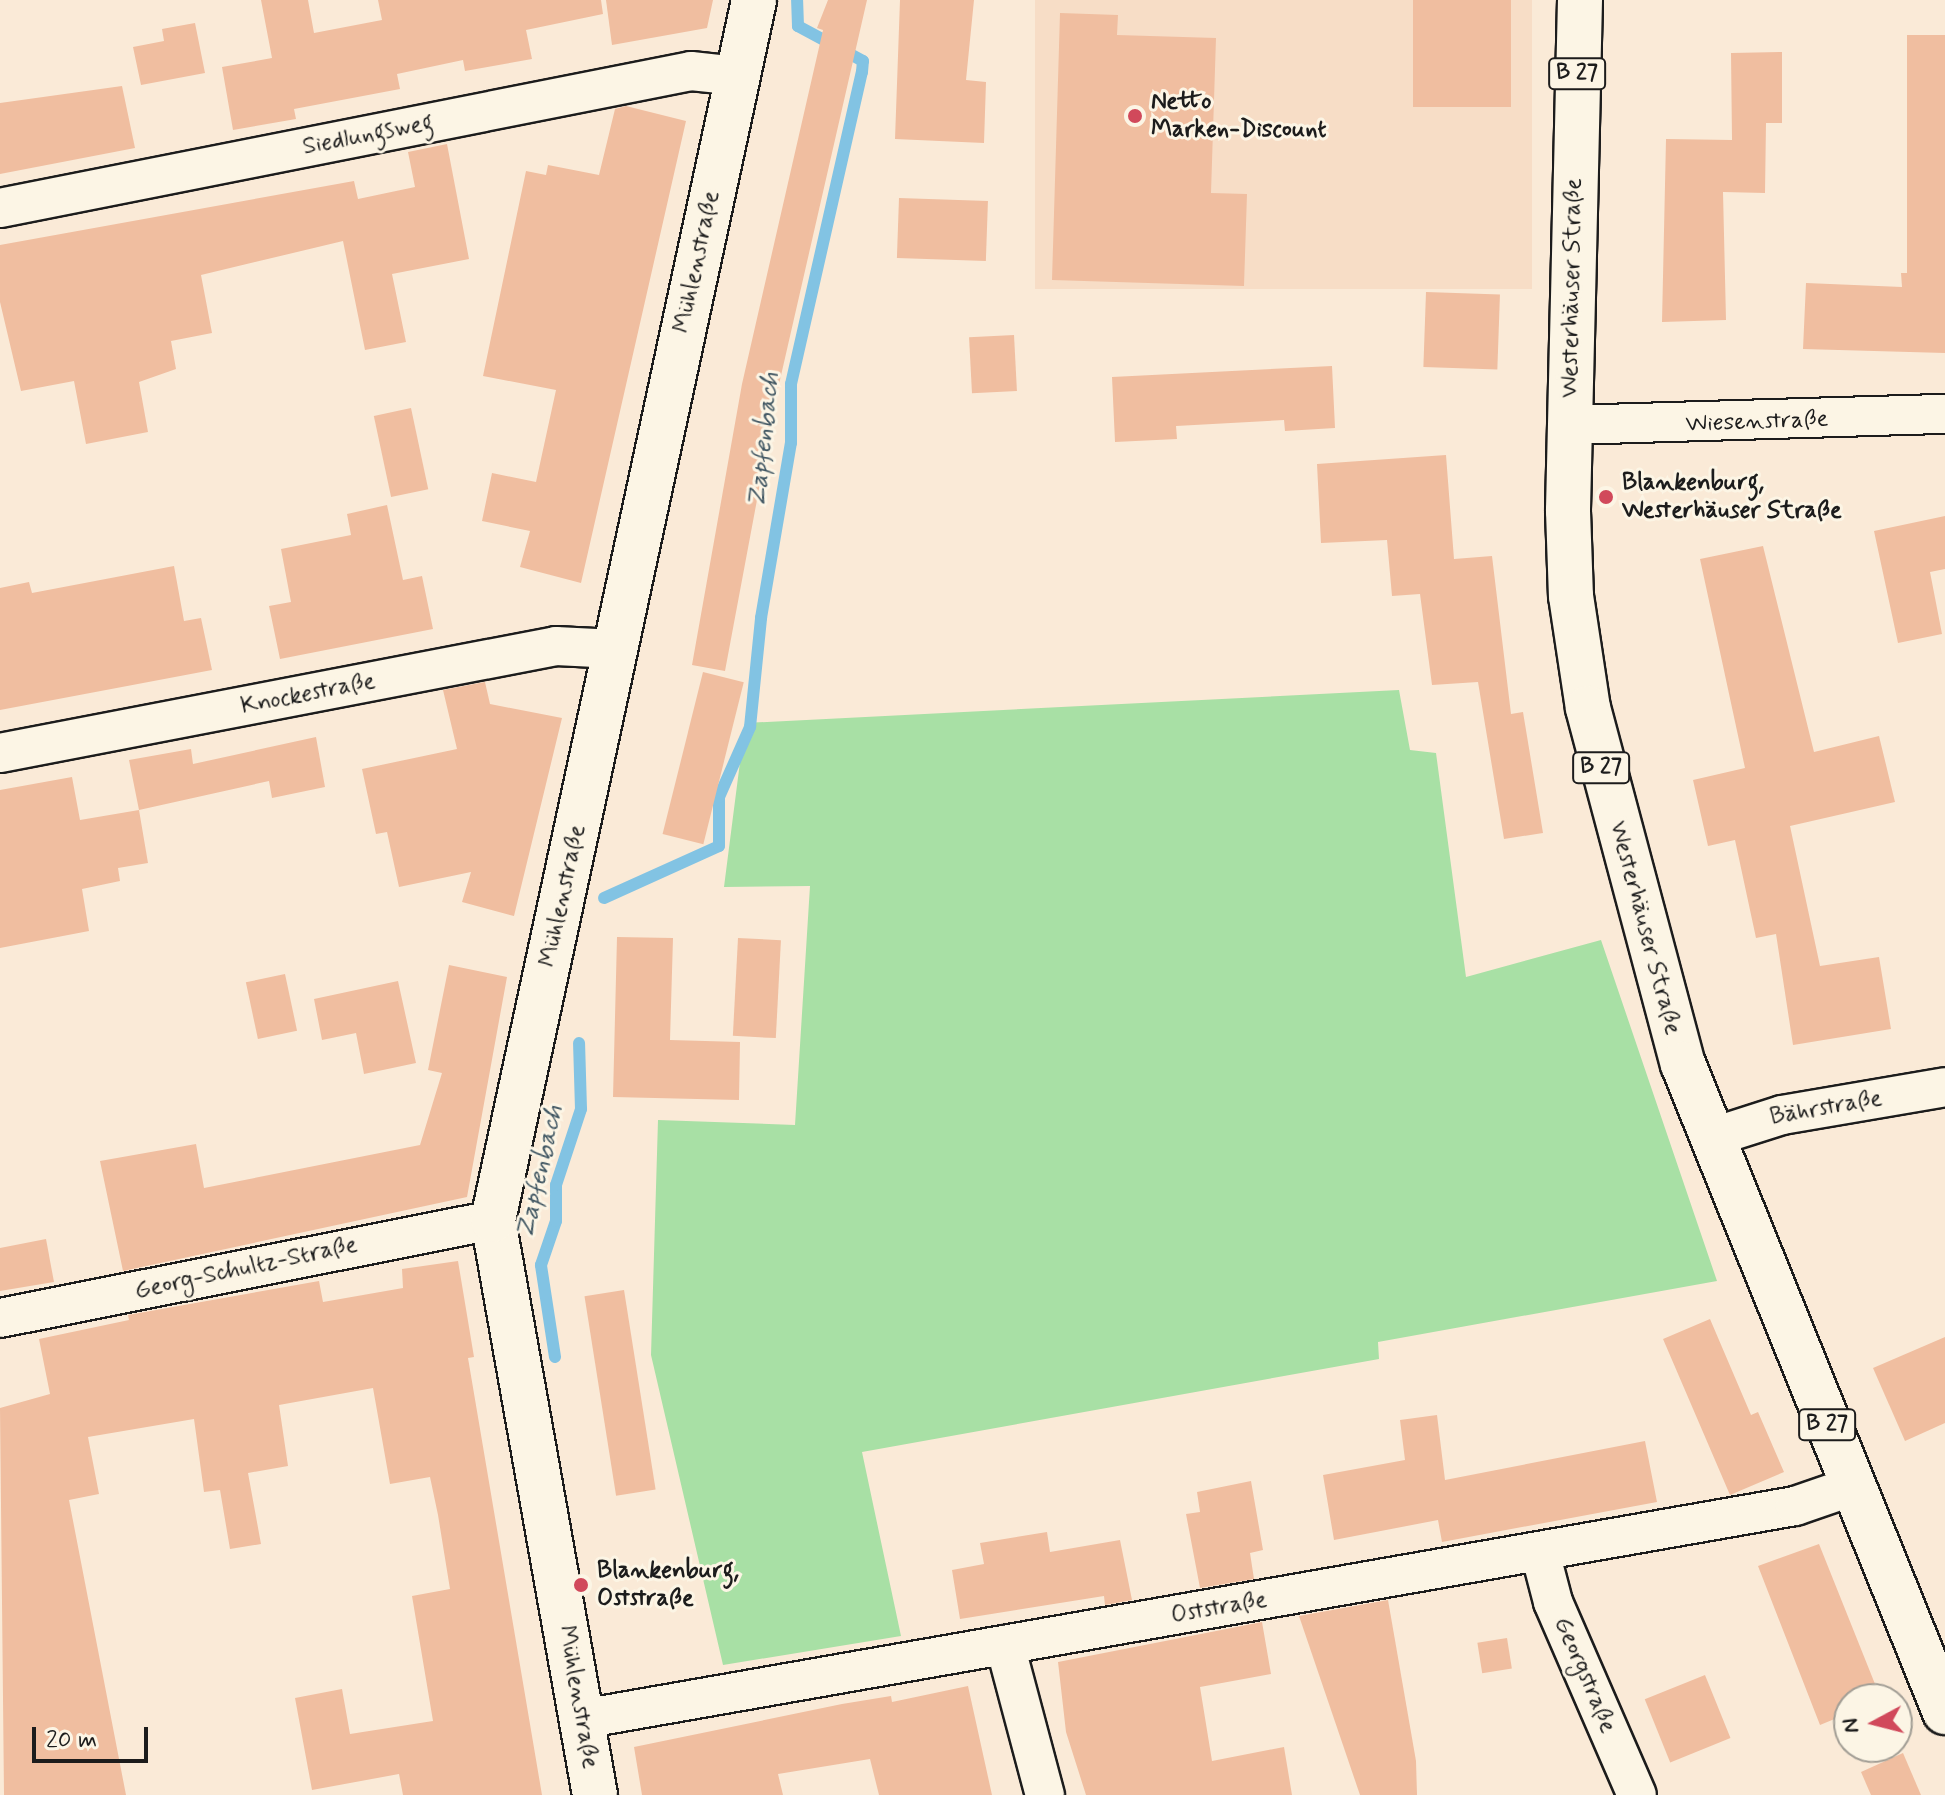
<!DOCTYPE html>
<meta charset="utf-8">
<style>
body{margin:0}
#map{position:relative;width:1945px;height:1795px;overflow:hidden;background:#faead7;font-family:Mynerve,sans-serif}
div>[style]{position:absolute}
.built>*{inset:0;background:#f7ddc6;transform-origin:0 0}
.green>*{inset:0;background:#a8e0a5}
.stream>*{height:12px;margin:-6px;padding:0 6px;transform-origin:6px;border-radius:6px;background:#82c3e3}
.building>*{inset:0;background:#f0bea0;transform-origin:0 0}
.roads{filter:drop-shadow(2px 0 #1c1c1c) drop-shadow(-2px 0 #1c1c1c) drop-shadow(0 2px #1c1c1c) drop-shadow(0 -2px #1c1c1c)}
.street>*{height:38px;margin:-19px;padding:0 19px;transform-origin:19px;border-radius:19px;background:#fcf5e5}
.secondary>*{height:44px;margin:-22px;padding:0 22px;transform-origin:22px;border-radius:22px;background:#fcf5e5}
.primary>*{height:44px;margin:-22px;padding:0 22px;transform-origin:22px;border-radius:22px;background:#fcf5e5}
.dots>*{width:22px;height:22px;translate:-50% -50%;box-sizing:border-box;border:4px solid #fcf5e5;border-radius:50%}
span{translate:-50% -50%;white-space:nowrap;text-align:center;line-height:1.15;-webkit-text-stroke:6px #fcf5e5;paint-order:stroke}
.shield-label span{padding:2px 6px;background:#fcf5e5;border:2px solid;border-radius:6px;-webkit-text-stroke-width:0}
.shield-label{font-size:22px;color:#1c1c1c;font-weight:700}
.poi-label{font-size:24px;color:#1c1c1c;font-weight:700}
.left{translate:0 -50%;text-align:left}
.street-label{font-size:24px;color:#1c1c1c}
.water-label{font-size:26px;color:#405662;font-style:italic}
.north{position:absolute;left:1833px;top:1683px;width:80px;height:80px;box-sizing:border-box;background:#fcf5e5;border:2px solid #a29e95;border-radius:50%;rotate:263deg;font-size:22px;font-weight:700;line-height:32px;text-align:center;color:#1c1c1c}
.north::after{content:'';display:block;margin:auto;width:28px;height:36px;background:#d1495b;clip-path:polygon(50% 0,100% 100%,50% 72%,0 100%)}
.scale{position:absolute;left:32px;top:1727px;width:116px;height:36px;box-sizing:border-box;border:4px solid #1c1c1c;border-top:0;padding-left:10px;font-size:24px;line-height:28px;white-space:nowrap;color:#1c1c1c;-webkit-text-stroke:6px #fcf5e5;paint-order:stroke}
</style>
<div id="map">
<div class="built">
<div style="left:1035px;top:0;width:497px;height:289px"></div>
</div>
<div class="green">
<div style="clip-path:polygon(1399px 690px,1410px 750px,1436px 753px,1466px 977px,1601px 940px,1717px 1281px,1378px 1342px,1379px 1359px,862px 1452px,901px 1636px,723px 1665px,651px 1355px,658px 1120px,795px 1125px,810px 886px,724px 887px,745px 723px)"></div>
</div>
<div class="stream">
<div style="left:604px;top:898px;width:126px;rotate:-24.3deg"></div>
<div style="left:719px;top:846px;width:49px;rotate:-90deg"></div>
<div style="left:719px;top:797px;width:77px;rotate:-66.1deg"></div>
<div style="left:750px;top:727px;width:110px;rotate:-84.2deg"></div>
<div style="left:761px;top:618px;width:178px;rotate:-80.3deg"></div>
<div style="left:791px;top:443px;width:59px;rotate:-90deg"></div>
<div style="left:791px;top:384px;width:320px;rotate:-77.2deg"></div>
<div style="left:862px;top:72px;width:11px;rotate:-85deg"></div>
<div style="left:863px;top:61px;width:74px;rotate:-151.7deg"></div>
<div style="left:798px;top:26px;width:26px;rotate:-92deg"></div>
<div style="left:555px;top:1357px;width:93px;rotate:-98.7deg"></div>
<div style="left:541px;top:1265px;width:46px;rotate:-71.2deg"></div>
<div style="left:556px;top:1221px;width:36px;rotate:-90deg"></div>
<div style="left:556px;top:1185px;width:80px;rotate:-71.8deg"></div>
<div style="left:581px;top:1109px;width:66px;rotate:-91.7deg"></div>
</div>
<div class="building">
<div style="clip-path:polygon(261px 0,308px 0,314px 33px,382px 20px,378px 0,601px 0,603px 14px,526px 30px,532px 59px,465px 71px,463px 60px,397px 74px,400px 89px,294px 109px,296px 119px,233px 130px,222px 67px,272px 58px)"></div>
<div style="clip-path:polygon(606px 0,713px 0,707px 28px,612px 45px)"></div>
<div style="clip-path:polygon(828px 0,867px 0,777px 393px,725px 671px,692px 665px,742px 384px,823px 30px,817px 28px)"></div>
<div style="clip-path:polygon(900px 0,974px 0,966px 80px,986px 82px,984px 143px,895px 139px)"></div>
<div style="left:1413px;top:0;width:98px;height:107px"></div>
<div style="clip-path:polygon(1060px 13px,1118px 15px,1117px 35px,1216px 38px,1211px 193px,1247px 194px,1244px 286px,1052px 280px)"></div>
<div style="clip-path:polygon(195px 23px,205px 73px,141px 85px,133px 47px,164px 41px,162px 29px)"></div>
<div style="clip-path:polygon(1907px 35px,1945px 35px,1945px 353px,1803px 349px,1806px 283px,1902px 287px,1901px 273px,1907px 273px)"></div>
<div style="clip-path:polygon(1782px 52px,1782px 123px,1766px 123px,1765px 193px,1723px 192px,1726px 320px,1662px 322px,1666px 139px,1732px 140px,1731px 53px)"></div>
<div style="clip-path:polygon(122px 86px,135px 148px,0 174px,0 103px)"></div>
<div style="clip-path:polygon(626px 106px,686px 121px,581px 583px,520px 567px,530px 531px,482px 521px,492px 473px,536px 482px,556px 390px,483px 376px,526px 171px,546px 175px,548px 165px,599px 175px,615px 109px)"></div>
<div style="clip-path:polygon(447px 144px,469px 259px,392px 274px,406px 342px,365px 350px,343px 241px,201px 275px,212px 333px,171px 341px,176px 369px,139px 382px,148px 432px,86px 444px,74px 381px,21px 391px,0 302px,0 245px,354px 181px,358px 199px,415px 187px,408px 152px)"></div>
<div style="left:899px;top:198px;width:89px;height:60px;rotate:2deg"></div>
<div style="left:1426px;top:292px;width:74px;height:75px;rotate:2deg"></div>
<div style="left:1014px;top:335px;width:56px;height:45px;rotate:87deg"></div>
<div style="clip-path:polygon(1332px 366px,1335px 428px,1285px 431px,1284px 420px,1176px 426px,1177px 439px,1115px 442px,1112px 377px)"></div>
<div style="left:411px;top:408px;width:83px;height:38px;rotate:78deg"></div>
<div style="clip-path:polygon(1446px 455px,1454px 559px,1492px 556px,1511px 714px,1523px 712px,1543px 833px,1504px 839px,1478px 682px,1432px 685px,1420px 594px,1392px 596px,1387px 540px,1321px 543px,1317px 464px)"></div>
<div style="clip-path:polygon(387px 505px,403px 580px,422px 576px,433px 629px,280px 659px,269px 606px,291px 602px,281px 549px,351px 535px,347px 514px)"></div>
<div style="clip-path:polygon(1945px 516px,1945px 569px,1930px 572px,1942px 634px,1898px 643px,1874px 531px)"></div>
<div style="clip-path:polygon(1763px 546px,1814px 752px,1879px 736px,1895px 802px,1790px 826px,1820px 966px,1879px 957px,1891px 1029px,1793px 1045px,1776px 934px,1756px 938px,1735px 840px,1708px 846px,1693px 780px,1745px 768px,1700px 559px)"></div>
<div style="clip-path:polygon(174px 566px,184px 621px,201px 618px,212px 670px,0 710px,0 588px,29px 582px,32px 593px)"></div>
<div style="left:703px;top:672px;width:42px;height:167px;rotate:14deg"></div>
<div style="clip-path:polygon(485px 682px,490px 704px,562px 718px,514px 916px,462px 902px,471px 872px,399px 887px,387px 832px,376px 834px,362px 769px,457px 749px,443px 690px)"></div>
<div style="clip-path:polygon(316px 737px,325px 787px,272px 798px,269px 781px,139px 810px,129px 760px,191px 749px,193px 764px)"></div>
<div style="clip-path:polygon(72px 777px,80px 820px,139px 810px,148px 863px,118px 868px,120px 881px,82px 889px,89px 931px,0 948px,0 790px)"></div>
<div style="clip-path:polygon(617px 937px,673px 938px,670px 1040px,740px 1042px,739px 1100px,613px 1097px)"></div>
<div style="left:738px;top:938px;width:43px;height:98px;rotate:3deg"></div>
<div style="clip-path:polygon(449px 965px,507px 977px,467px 1197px,123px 1271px,100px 1161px,196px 1144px,204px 1188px,420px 1145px,442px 1073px,428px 1070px)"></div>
<div style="left:285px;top:974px;width:58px;height:40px;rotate:78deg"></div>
<div style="clip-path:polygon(398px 981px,416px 1063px,364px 1074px,356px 1033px,322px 1040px,314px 999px)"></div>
<div style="clip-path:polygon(46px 1239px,54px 1282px,0 1291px,0 1248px)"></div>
<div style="clip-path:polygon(458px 1261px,474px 1357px,468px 1358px,542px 1795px,403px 1795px,399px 1774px,312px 1790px,295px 1698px,342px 1689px,350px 1734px,433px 1721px,412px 1596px,450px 1589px,438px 1515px,430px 1477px,390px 1484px,373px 1388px,279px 1405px,288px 1466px,248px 1473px,261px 1544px,230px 1549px,220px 1490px,204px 1492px,194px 1419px,88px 1437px,99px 1494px,69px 1500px,126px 1795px,4px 1795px,0 1408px,50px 1394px,39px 1339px,129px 1320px,128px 1315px,319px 1281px,323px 1302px,403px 1288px,402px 1269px)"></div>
<div style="left:624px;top:1290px;width:202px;height:40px;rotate:81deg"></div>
<div style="clip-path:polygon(1710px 1319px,1751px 1415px,1758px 1412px,1784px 1472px,1730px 1495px,1663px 1339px)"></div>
<div style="clip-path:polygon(1945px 1337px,1945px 1423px,1905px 1441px,1873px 1368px)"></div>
<div style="clip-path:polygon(1437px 1415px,1445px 1480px,1645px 1441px,1657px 1502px,1442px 1542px,1438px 1520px,1334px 1540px,1323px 1475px,1405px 1460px,1400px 1420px)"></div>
<div style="clip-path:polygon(1251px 1481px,1263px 1550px,1250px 1553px,1254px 1579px,1200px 1588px,1186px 1514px,1200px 1512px,1197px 1492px)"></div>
<div style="clip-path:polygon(1047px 1532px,1050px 1552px,1120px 1540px,1132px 1600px,1105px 1605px,1104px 1596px,960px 1619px,952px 1570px,984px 1564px,980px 1543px)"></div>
<div style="clip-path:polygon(1819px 1544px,1881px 1699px,1849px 1699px,1849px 1713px,1820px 1725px,1758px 1566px)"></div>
<div style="clip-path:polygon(1388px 1600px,1416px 1761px,1417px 1795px,1360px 1795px,1299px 1616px)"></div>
<div style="clip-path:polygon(1262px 1622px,1271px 1674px,1200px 1687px,1212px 1761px,1284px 1747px,1292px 1795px,1086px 1795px,1066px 1732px,1058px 1662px)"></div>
<div style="left:1507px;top:1638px;width:31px;height:30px;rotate:81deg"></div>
<div style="left:1705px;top:1675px;width:68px;height:65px;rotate:68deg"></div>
<div style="clip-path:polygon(968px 1686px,992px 1795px,879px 1795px,870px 1759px,778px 1774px,783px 1795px,642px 1795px,634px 1747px,842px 1704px,891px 1696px,892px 1702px)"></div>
<div style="clip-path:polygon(1903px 1753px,1921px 1795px,1871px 1795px,1861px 1772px)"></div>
</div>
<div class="roads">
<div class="street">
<div style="left:0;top:208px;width:704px;rotate:-11.21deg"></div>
<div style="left:691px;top:71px;width:46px;rotate:6.2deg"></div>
<div style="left:1569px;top:425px;width:376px;rotate:-1.7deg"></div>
<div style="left:0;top:753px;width:566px;rotate:-10.89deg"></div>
<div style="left:556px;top:646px;width:60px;rotate:2.9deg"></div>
<div style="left:1710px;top:1138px;width:76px;rotate:-17.7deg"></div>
<div style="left:1782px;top:1115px;width:165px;rotate:-9.7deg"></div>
<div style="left:0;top:1318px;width:503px;rotate:-11.24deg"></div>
<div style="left:1540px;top:1552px;width:52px;rotate:75.4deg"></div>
<div style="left:1553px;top:1602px;width:210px;rotate:66.5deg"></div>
<div style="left:1005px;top:1645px;width:155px;rotate:75.1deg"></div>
<div style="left:582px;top:1719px;width:1232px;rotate:-9.96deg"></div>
<div style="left:1795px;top:1506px;width:61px;rotate:-19deg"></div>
</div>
<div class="secondary">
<div style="left:595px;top:1795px;width:584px;rotate:-100.06deg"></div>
<div style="left:493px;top:1220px;width:1248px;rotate:-77.92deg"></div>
</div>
<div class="primary">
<div style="left:1580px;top:0;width:511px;rotate:91.35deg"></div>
<div style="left:1568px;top:511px;width:85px;rotate:88deg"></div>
<div style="left:1571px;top:596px;width:113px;rotate:81.4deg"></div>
<div style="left:1588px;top:708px;width:368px;rotate:75.1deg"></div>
<div style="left:1683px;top:1064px;width:699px;rotate:67.99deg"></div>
</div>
</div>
<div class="dots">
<div style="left:1135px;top:116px;background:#d1495b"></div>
<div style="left:1606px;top:497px;background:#d1495b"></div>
<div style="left:581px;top:1585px;background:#d1495b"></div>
</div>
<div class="shield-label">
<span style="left:1577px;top:74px">B 27</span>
<span style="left:1601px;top:768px">B 27</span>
<span style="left:1827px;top:1425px">B 27</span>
</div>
<div class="poi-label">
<span class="left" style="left:1151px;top:116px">Netto<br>Marken-Discount</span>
<span class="left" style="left:1622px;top:497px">Blankenburg,<br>Westerhäuser Straße</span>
<span class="left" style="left:597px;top:1585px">Blankenburg,<br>Oststraße</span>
</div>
<div class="street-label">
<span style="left:368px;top:135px;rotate:-11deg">Siedlungsweg</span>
<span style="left:697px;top:262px;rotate:-78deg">Mühlenstraße</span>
<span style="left:1572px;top:288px;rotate:-89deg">Westerhäuser Straße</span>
<span style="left:1757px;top:422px;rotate:-2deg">Wiesenstraße</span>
<span style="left:308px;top:694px;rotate:-11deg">Knockestraße</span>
<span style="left:563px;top:896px;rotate:-78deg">Mühlenstraße</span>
<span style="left:1645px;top:928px;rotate:75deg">Westerhäuser Straße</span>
<span style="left:1826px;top:1108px;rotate:-10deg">Bährstraße</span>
<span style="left:246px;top:1268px;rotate:-12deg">Georg-Schultz-Straße</span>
<span style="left:1219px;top:1608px;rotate:-10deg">Oststraße</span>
<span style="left:1585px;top:1675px;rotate:67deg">Georgstraße</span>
<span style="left:578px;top:1697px;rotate:80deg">Mühlenstraße</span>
</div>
<div class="water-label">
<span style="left:765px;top:440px;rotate:-84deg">Zapfenbach</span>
<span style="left:541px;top:1172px;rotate:-77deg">Zapfenbach</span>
</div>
<div class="north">N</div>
<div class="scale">20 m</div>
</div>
